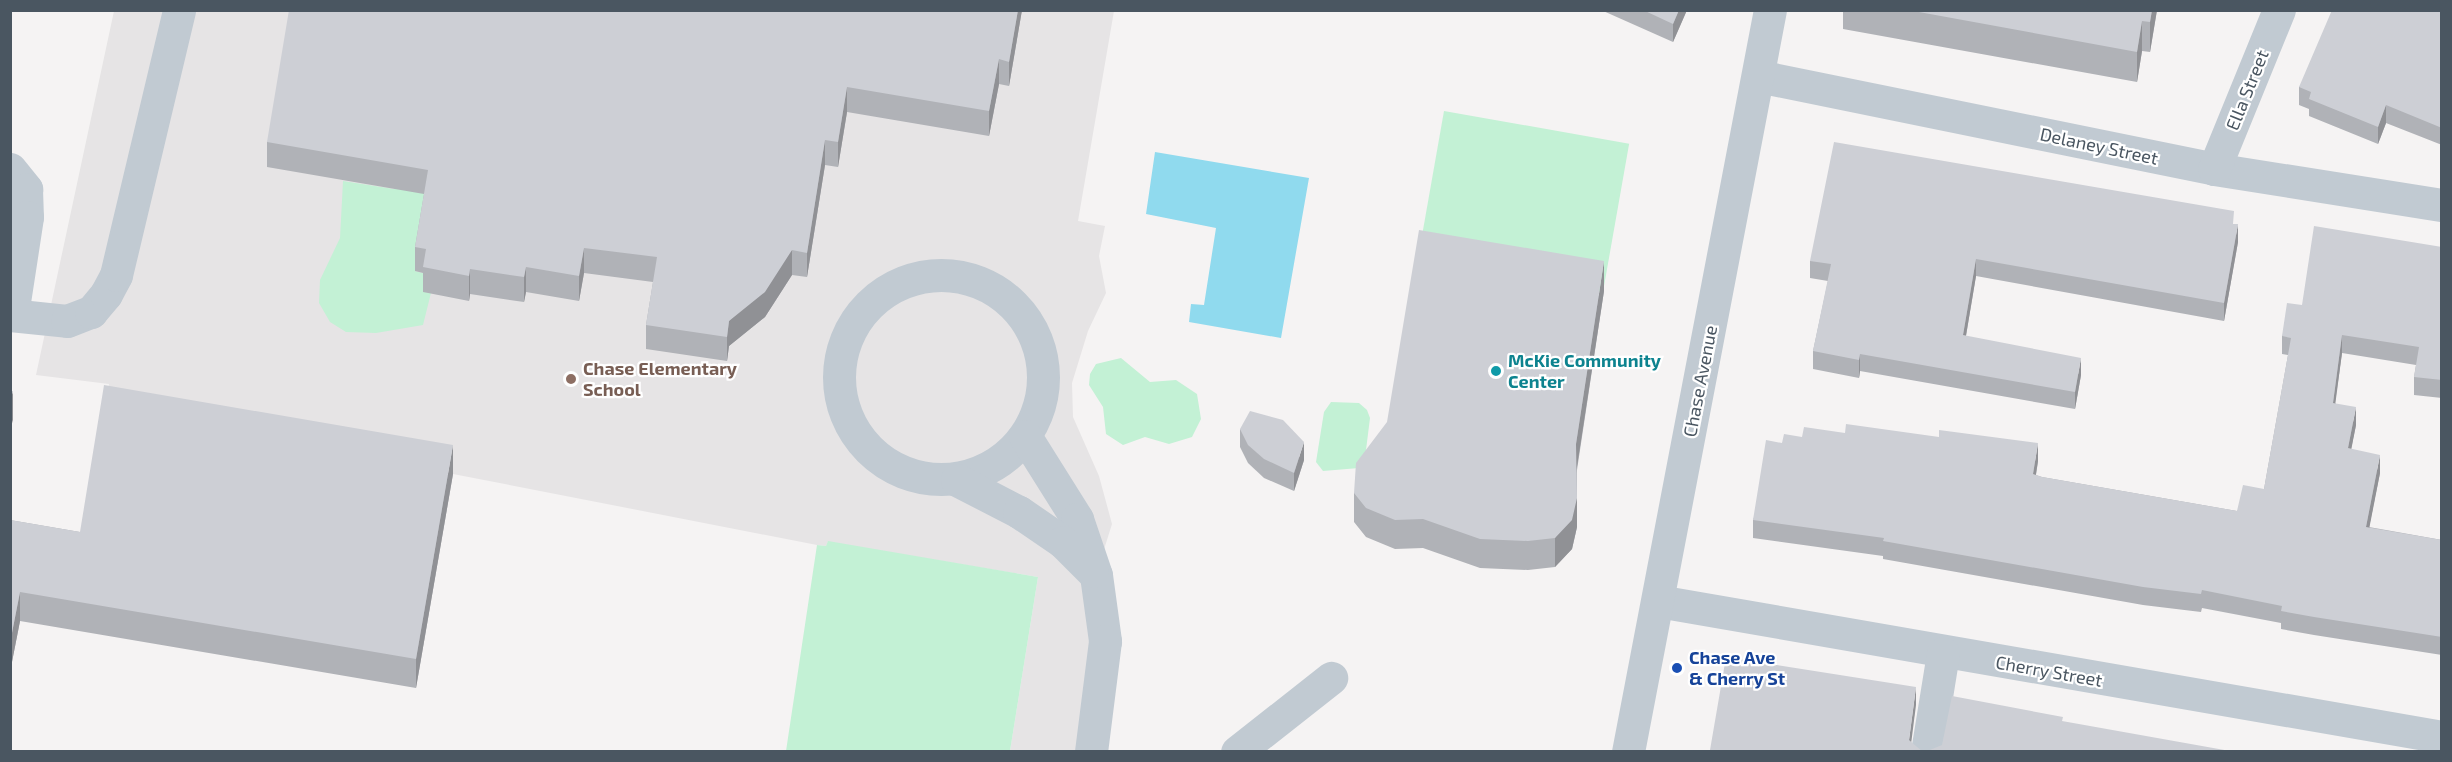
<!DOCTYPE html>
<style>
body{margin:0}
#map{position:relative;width:2452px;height:762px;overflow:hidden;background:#f5f3f3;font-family:"Exo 2",sans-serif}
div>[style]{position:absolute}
.education>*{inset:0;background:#e6e4e5}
.green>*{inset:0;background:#c3f1d5;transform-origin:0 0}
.water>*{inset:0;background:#90daee}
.minor>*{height:33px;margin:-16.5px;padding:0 16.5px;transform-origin:16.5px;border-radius:16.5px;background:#c1cad2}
.minor>.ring{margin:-16.5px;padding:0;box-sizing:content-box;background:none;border:33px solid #c1cad2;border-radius:50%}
.wall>*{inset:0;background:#b0b2b7}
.shaded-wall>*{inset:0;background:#909195}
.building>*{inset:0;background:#cdcfd5}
.dots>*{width:16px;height:16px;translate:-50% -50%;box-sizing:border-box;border:3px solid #fff;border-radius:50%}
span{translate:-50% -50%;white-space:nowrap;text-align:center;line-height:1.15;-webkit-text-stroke:4.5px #fff;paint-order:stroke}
.street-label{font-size:18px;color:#4a5661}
.culture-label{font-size:18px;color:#0d838f;font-weight:700}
.left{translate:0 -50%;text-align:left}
.education-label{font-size:18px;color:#785e54;font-weight:700}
.transit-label{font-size:18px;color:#164399;font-weight:700}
.frame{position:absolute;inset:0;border:12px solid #4a5661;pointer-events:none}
</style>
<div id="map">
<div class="education">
<div style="clip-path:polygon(114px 11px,1114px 11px,1078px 221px,1105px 226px,1099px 256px,1106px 293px,1088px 331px,1072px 383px,1073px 417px,1099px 476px,1112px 524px,1096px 575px,1091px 751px,1010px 751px,1038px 577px,828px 542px,826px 546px,817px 545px,453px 474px,104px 414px,109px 384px,36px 375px)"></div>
</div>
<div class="green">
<div style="left:1444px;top:111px;width:188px;height:151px;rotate:10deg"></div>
<div style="clip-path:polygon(404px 140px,437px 145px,415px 271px,426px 274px,423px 291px,431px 293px,423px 325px,376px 333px,346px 332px,330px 322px,319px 303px,320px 280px,340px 238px,343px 181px,394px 189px)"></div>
<div style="clip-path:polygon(1121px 358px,1150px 382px,1176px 380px,1197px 394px,1201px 419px,1192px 437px,1169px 444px,1145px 437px,1123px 445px,1106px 434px,1103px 407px,1089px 385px,1090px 374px,1096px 364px)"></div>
<div style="clip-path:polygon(1331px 402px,1359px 403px,1367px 410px,1370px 418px,1365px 458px,1359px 468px,1323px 471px,1316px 462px,1324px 412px)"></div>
<div style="clip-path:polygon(828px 541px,1038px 577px,1010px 751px,786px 751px,817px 545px,826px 546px)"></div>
</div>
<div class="water">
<div style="clip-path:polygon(1155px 152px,1309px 178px,1281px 338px,1189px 322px,1191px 304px,1204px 305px,1216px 228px,1146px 214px)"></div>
</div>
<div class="minor">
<div style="left:1758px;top:76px;width:465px;rotate:11.5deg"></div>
<div style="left:2214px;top:169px;width:231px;rotate:9deg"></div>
<div style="left:10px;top:169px;width:26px;rotate:51deg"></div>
<div style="left:26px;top:189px;width:28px;rotate:88deg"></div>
<div style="left:27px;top:217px;width:99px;rotate:98.7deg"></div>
<div style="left:2214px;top:169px;width:172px;rotate:-67.8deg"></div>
<div class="ring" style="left:839px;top:275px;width:171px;height:171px"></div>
<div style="left:10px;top:315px;width:57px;rotate:6deg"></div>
<div style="left:67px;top:321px;width:26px;rotate:-21deg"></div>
<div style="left:91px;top:312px;width:23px;rotate:-50deg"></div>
<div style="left:106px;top:294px;width:21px;rotate:-62deg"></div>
<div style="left:116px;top:275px;width:272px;rotate:-76.6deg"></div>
<div style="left:1025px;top:436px;width:98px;rotate:57.9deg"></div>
<div style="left:1077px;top:519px;width:59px;rotate:71.3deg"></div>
<div style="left:1096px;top:575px;width:67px;rotate:82.2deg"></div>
<div style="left:1105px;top:641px;width:112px;rotate:97.2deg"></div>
<div style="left:957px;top:480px;width:70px;rotate:27.3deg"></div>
<div style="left:1019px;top:512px;width:53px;rotate:34.3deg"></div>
<div style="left:1063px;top:542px;width:41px;rotate:45deg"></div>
<div style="left:1658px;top:601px;width:796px;rotate:9.84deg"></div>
<div style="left:1237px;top:752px;width:120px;rotate:-38.2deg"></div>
<div style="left:1628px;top:752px;width:755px;rotate:-79.17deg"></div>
<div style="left:1927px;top:752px;width:100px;rotate:-80.8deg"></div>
</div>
<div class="wall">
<div style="clip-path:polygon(456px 10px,1022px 10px,1009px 86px,999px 84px,989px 136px,847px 112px,838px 167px,825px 165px,807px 277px,792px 275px,765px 317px,729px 346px,727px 361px,646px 349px,646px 325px,653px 282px,584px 273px,579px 301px,526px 292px,524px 302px,470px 294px,469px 301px,423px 292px,423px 273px,415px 271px,415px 247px,424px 194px,267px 167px,267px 142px)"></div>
<div style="clip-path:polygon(1601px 10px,1687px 10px,1673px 42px)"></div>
<div style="clip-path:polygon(1843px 10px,2157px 10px,2150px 52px,2142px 51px,2137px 82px,1843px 29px)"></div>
<div style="clip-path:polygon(2442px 10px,2442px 145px,2386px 123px,2378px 144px,2309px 116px,2309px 109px,2299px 105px,2299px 87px)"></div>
<div style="clip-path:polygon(2234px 224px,2238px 242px,2224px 321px,1976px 276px,1966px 336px,2081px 375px,2075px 409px,1860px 371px,1859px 378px,1813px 369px,1813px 351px,1828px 281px,1810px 278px,1810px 261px)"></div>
<div style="clip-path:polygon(2442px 247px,2442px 398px,2414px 395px,2414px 377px,2416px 365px,2342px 353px,2335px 403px,2356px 425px,2351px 449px,2380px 473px,2369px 527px,2442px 540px,2442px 655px,2314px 635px,2281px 629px,2281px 623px,2202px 608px,2201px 612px,2143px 605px,1883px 559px,1883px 556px,1753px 538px,1753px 520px,1782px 443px,1802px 437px,2038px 461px,2036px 475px,2042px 477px,2237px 511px,2264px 489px,2288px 355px,2282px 354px,2282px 336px,2302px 305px)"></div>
<div style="clip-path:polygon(1604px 291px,1577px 470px,1577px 527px,1572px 549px,1555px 567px,1528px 570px,1480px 568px,1423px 548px,1395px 549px,1366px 537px,1354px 522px,1354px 493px)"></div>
<div style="clip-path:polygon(1240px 429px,1304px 460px,1294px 491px,1264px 478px,1248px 463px,1240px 447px)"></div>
<div style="clip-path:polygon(453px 474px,416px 688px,20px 621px,10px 672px,10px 520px,80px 532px)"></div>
</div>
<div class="shaded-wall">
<div style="clip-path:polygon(1018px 10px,1022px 10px,1009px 86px,1009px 62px)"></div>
<div style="clip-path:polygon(1679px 10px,1687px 10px,1673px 42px,1673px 24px)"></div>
<div style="clip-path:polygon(2152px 10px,2157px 10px,2150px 52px,2150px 22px)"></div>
<div style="clip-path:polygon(2142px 21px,2142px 51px,2137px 82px,2137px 52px)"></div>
<div style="clip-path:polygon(999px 59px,999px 84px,989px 136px,989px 111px)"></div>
<div style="clip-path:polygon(847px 87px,847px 112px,838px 167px,838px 142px)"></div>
<div style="clip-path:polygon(2386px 105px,2386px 123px,2378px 144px,2378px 127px)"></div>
<div style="clip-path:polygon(825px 140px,825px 165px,807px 277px,807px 253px)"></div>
<div style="clip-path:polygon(2238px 224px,2238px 242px,2224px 321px,2224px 303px)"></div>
<div style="clip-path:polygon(584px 248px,584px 273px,579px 301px,579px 276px)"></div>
<div style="clip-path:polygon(792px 250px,792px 275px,765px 317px,729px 346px,727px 361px,727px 337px,729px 321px)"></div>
<div style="clip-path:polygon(1976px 259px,1976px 276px,1963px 353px,1963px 335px)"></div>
<div style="clip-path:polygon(1604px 261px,1604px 291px,1576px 473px,1576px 444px)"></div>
<div style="clip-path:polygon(526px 267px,526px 292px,524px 302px,524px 277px)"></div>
<div style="clip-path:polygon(470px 269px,470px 294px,469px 301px,469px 276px)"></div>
<div style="clip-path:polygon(2342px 335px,2342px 353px,2333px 421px,2333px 403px)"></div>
<div style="clip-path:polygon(1860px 354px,1860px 371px,1859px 378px,1859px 360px)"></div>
<div style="clip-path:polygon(2081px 358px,2081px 375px,2075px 409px,2075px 392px)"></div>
<div style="clip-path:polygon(13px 391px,13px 420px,10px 430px,10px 401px)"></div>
<div style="clip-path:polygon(2356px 407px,2356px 425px,2348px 466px,2348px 448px)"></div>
<div style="clip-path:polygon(1304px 442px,1304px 460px,1294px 491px,1294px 473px)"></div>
<div style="clip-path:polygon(2038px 443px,2038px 461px,2033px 492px,2033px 474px)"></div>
<div style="clip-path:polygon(453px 445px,453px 474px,416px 688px,416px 659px)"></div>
<div style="clip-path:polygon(2380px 455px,2380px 473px,2366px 545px,2366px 527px)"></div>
<div style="clip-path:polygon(1577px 498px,1577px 527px,1572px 549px,1555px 567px,1555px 538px)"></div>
<div style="clip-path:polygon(20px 592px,20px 621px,10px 672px,10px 643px)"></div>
<div style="clip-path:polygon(1916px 687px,1916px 705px,1910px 752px,1909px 740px)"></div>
</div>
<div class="building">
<div style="clip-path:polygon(289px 10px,456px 11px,1018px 10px,1009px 62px,999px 59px,989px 111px,847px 87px,838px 142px,825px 140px,807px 253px,792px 250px,765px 292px,729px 321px,727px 337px,646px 325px,657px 257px,584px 248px,579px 276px,526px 267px,524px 277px,470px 269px,469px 276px,423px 267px,426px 249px,415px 247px,428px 170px,267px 142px)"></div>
<div style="clip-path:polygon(1643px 10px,1679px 10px,1673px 24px)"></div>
<div style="clip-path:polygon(1908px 10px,2152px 10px,2150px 22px,2142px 21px,2137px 52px)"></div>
<div style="clip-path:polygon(2332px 10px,2442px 10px,2442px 128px,2386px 105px,2378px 127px,2309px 99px,2311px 92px,2299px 87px)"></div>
<div style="clip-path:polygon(1834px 142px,2234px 211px,2233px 224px,2238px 224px,2224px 303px,1976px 259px,1963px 335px,2081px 358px,2075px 392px,1860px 354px,1859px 360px,1813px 351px,1831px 264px,1810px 261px)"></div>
<div style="clip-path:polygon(2314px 226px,2442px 247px,2442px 380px,2414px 377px,2419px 347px,2342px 335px,2333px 403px,2356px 407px,2348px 448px,2380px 455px,2366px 527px,2442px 540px,2442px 637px,2314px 617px,2281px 611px,2282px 606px,2202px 590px,2201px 594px,2143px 587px,1883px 541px,1884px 538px,1753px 520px,1766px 440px,1782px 443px,1784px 434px,1802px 437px,1804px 427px,1845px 433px,1846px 424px,1939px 437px,1939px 430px,2038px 443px,2033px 474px,2042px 477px,2237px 511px,2243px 485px,2264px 489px,2291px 338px,2282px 336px,2287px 303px,2302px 305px)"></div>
<div style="clip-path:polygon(1419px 230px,1604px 261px,1576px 444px,1577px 498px,1572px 520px,1555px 538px,1528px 541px,1480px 539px,1423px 519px,1395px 520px,1366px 508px,1354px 493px,1356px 463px,1387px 422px)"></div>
<div style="clip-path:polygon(104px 385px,453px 445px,416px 659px,20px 592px,10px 643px,10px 520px,80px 532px)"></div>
<div style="clip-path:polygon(10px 391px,13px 391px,10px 401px)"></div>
<div style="clip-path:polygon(1250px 411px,1283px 420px,1304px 442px,1294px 473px,1264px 459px,1248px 445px,1240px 429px)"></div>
<div style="clip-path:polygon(1726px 657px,1916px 687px,1909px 740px,1923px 752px,1720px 752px,1710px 750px)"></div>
<div style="clip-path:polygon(1952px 696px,2063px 717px,2062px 721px,2230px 751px,2230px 752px,1925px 752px,1942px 745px)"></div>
</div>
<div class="dots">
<div style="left:1496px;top:371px;background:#0f9aa8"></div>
<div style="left:571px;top:379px;background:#8d6e63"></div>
<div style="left:1677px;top:668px;background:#1a4fb4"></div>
</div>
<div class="street-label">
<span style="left:2247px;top:90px;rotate:-68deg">Ella Street</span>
<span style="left:2099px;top:146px;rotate:12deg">Delaney Street</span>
<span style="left:1700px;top:381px;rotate:-79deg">Chase Avenue</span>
<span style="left:2049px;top:671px;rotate:10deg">Cherry Street</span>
</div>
<div class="culture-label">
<span class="left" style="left:1508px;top:371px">McKie Community<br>Center</span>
</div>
<div class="education-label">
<span class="left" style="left:583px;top:379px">Chase Elementary<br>School</span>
</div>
<div class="transit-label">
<span class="left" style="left:1689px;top:668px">Chase Ave<br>&amp; Cherry St</span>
</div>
<div class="frame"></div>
</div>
